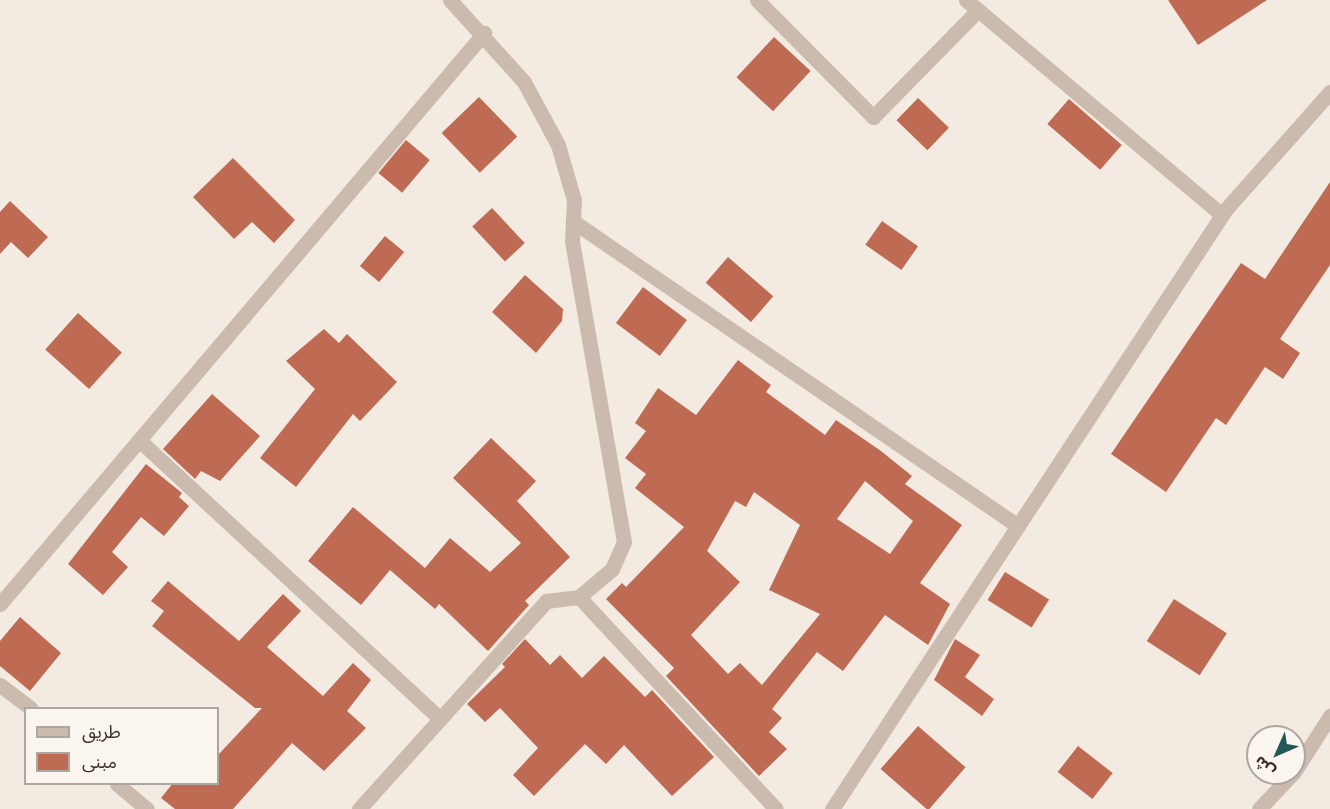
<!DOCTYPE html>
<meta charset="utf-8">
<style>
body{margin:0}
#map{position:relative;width:1330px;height:809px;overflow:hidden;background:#f3ebe2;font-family:"Fira Sans Condensed","Noto Sans Arabic",sans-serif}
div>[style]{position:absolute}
.building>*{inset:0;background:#bf6b54;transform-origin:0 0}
.minor>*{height:15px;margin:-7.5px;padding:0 7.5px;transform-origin:7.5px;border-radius:7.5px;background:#cbbbae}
span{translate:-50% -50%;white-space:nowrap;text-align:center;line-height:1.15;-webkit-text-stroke:6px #faf5ef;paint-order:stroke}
.legend{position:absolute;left:24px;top:707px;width:195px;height:78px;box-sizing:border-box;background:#faf5ef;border:2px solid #ada6a1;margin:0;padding:8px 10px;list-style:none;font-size:18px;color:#3a302c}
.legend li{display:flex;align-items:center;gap:12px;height:30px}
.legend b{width:30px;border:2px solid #ada6a1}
.north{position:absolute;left:1246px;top:725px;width:60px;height:60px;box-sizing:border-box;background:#faf5ef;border:2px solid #ada6a1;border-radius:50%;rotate:225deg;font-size:16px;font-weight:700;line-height:24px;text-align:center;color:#3a302c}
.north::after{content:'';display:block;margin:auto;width:21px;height:27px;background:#245759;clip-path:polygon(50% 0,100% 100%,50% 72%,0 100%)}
</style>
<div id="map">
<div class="building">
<div style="clip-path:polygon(1168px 0,1267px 0,1198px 45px)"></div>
<div style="left:774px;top:37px;width:50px;height:55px;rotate:43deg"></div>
<div style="left:479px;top:97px;width:55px;height:52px;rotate:46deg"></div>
<div style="left:918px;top:98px;width:43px;height:31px;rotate:44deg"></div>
<div style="left:1069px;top:99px;width:70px;height:33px;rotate:41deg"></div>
<div style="left:406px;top:140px;width:31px;height:43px;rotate:40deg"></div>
<div style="clip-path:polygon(233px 158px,295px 220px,274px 243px,252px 222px,234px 239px,193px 197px)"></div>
<div style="clip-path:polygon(1330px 182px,1330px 265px,1280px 339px,1300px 353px,1283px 379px,1265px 367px,1226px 425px,1216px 418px,1166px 492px,1111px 454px,1241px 263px,1265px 279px)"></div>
<div style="clip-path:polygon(10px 201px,48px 237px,28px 258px,11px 242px,0 254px,0 212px)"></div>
<div style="left:492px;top:208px;width:48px;height:27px;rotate:47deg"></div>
<div style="left:882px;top:221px;width:44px;height:29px;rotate:35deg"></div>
<div style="left:385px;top:236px;width:25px;height:39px;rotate:40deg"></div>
<div style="left:728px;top:257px;width:60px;height:34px;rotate:41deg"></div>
<div style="clip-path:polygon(525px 275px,563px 309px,562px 321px,536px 353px,492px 312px)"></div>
<div style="left:643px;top:287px;width:55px;height:45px;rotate:37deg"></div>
<div style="left:78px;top:313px;width:59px;height:49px;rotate:42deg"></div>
<div style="clip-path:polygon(324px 329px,339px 343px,347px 334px,397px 382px,360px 421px,353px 414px,296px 487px,260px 458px,315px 389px,286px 361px)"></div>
<div style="clip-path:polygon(evenodd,738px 360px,771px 385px,766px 392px,825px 435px,836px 420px,881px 451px,912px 476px,905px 484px,962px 525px,920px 583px,950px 604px,928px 645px,885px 615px,843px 671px,817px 652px,772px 709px,782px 718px,769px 732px,787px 749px,759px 776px,666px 676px,674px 668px,606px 599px,622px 583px,626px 587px,684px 527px,635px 488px,646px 474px,625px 458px,646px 431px,635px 423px,658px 388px,696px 415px,738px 360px,865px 481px,913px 521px,890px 554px,837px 519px,865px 481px,738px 360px,754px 492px,800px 525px,769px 590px,820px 614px,762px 685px,740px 663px,728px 674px,691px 635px,740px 582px,707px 551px,735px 501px,746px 507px,754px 492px)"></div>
<div style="clip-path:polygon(212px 394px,260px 436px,220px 481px,201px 471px,195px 479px,163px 449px)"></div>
<div style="clip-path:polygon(491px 438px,536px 481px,517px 501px,570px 557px,525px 601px,529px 605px,488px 651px,439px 604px,435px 609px,390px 570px,361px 605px,308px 561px,353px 507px,425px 568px,450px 538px,490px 572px,521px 543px,453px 478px)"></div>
<div style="clip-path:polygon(146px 464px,182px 493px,179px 497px,189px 506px,164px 536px,141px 517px,112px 552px,128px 567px,103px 595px,68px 564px)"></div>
<div style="left:1005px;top:572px;width:52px;height:33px;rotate:32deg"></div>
<div style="clip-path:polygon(168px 581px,239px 641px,283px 594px,301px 611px,267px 647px,323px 696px,353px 663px,371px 680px,347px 711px,366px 728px,324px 771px,292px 743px,233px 809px,175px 809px,161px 798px,173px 783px,218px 783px,218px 755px,262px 708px,255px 708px,152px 626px,164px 611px,151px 601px)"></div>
<div style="left:1174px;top:599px;width:63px;height:50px;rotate:33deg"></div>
<div style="clip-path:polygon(20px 617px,61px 653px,30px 691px,0 666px,0 641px)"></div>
<div style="clip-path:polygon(525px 639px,550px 665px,560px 655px,582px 678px,604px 656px,645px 697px,652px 690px,714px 757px,672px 796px,624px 745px,606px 764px,585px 744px,534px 796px,513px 775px,538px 748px,500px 708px,485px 722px,467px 704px,505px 667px,502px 664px)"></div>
<div style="clip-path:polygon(955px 639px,980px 655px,965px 677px,994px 699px,982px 716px,934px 680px)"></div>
<div style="left:918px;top:726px;width:63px;height:57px;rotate:41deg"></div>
<div style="left:1078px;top:746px;width:44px;height:33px;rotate:38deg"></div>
</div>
<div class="minor">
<div style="left:450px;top:0;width:110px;rotate:47.9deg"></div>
<div style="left:524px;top:82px;width:72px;rotate:61.6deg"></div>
<div style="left:558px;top:145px;width:57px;rotate:73.8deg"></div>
<div style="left:574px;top:200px;width:41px;rotate:92.8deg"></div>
<div style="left:572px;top:241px;width:305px;rotate:80.2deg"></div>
<div style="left:624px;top:542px;width:30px;rotate:114deg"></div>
<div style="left:612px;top:569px;width:43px;rotate:139.7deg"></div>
<div style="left:757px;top:0;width:165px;rotate:45.2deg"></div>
<div style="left:873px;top:117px;width:150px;rotate:-45.5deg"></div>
<div style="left:966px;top:0;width:334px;rotate:40deg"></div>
<div style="left:574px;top:222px;width:538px;rotate:34.4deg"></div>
<div style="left:139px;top:440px;width:410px;rotate:42.8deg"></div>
<div style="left:0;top:604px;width:749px;rotate:-49.71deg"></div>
<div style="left:0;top:685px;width:38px;rotate:37deg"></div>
<div style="left:1294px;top:772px;width:67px;rotate:-57.3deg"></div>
<div style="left:117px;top:784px;width:39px;rotate:40deg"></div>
<div style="left:359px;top:809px;width:280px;rotate:-48deg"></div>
<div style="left:546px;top:601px;width:33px;rotate:-7deg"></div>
<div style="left:579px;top:597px;width:289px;rotate:47.1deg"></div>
<div style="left:832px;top:809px;width:718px;rotate:-56.71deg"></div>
<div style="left:1226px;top:209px;width:157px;rotate:-48.4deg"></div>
<div style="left:1259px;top:809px;width:50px;rotate:-46.6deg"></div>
</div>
<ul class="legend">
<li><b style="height:8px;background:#cbbbae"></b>طريق</li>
<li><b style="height:16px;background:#bf6b54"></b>مبنى</li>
</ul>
<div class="north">ش</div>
</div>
